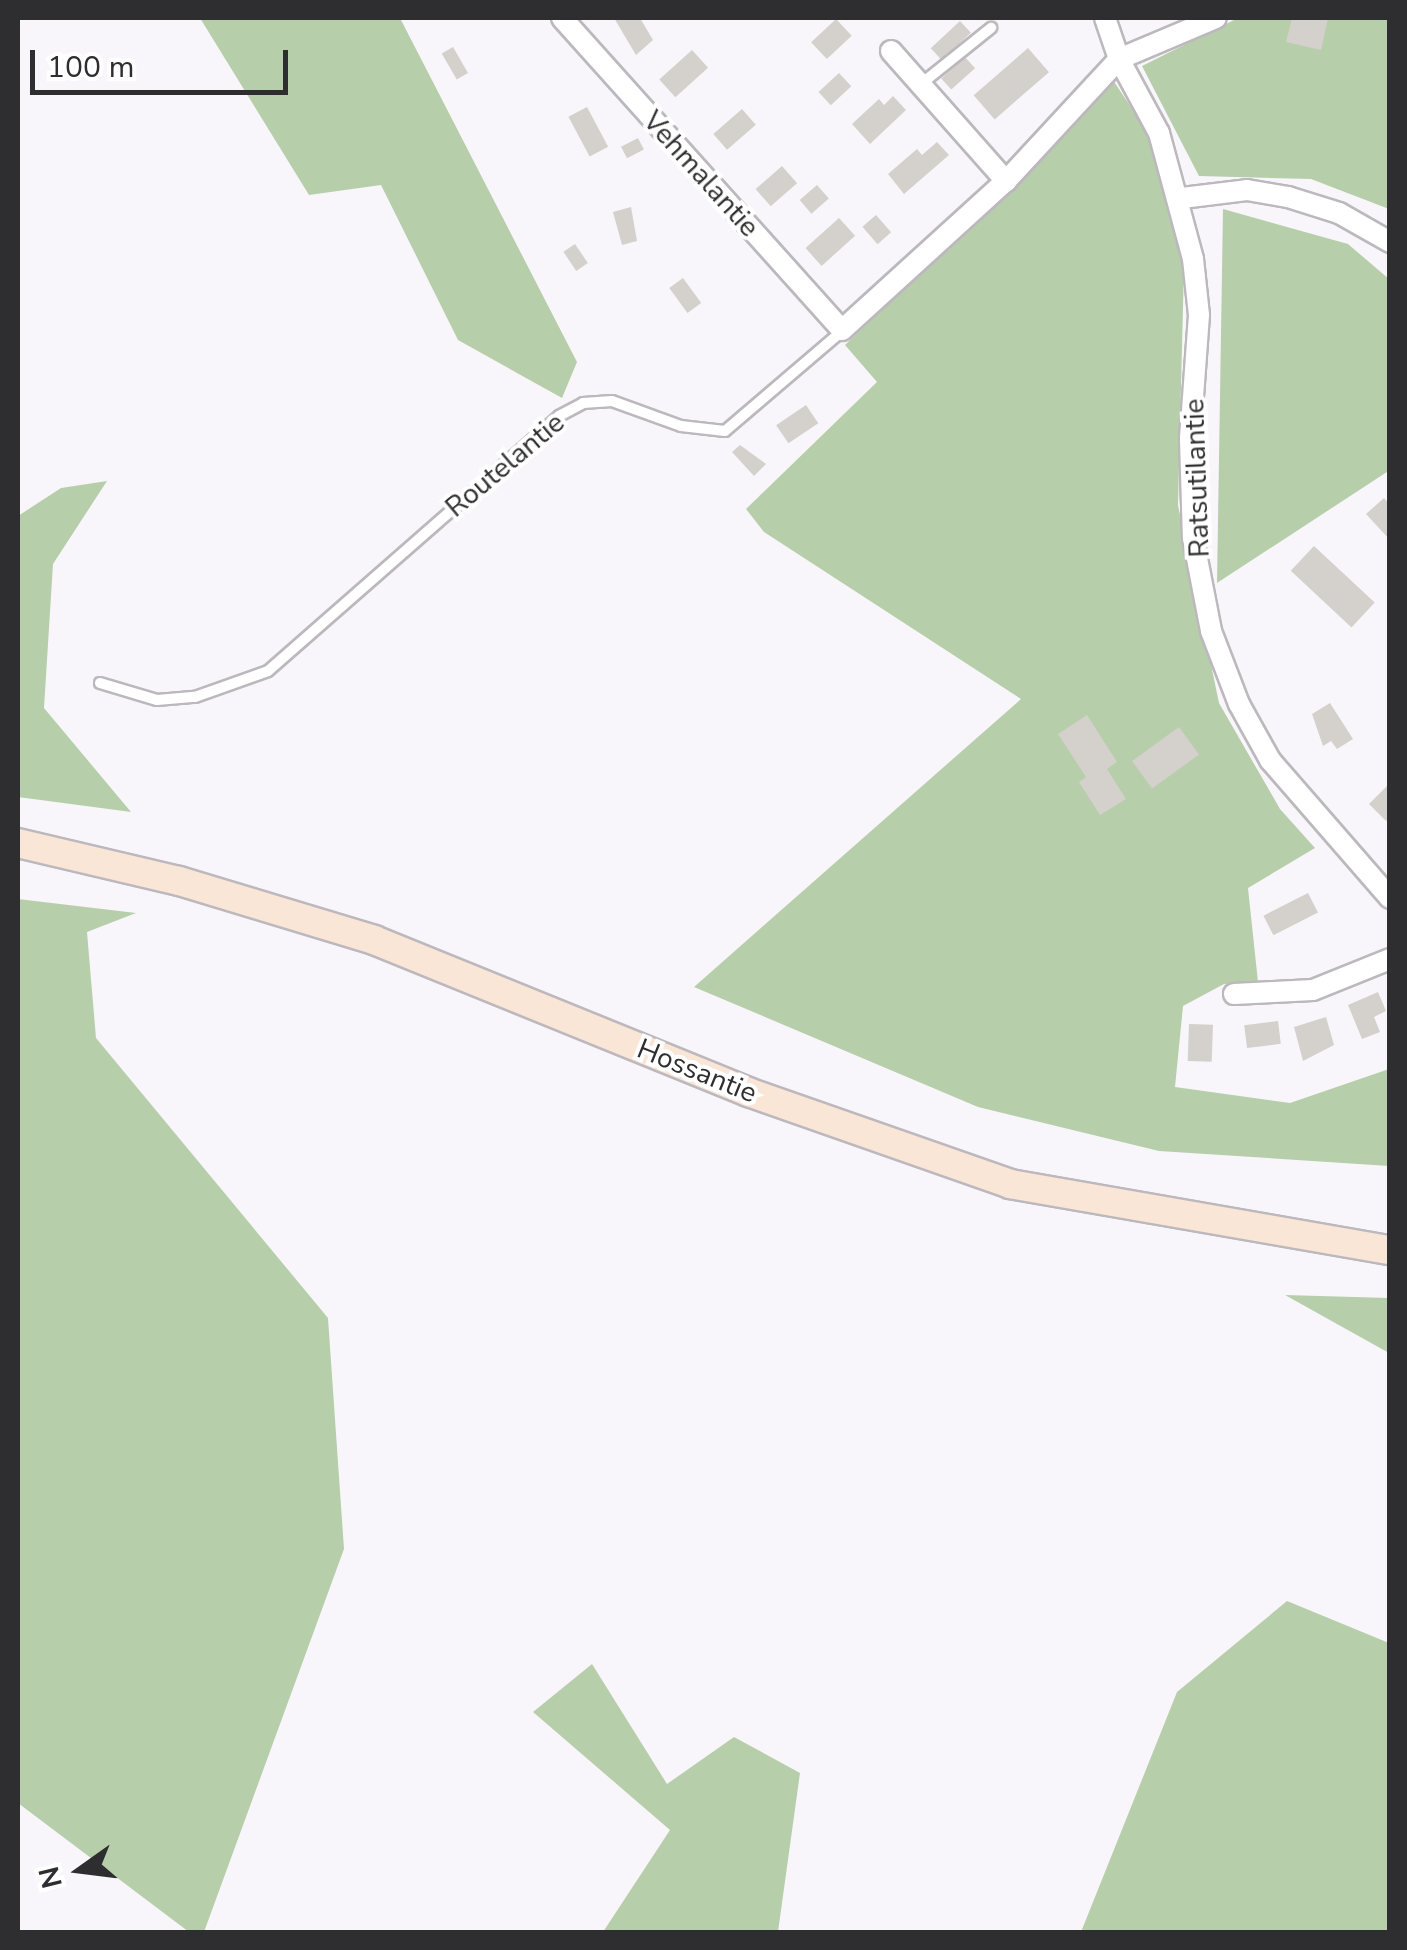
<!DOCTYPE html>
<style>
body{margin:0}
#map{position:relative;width:1407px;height:1950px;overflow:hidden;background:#f9f6fb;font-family:"Nunito Sans",sans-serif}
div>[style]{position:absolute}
.green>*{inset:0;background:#b7ceab}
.building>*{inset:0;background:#d4d0cb;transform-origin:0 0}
.roads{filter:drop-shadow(2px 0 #bcb8bd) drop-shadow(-2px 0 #bcb8bd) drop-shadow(0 2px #bcb8bd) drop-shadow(0 -2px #bcb8bd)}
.lane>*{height:10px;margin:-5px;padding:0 5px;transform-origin:5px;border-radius:5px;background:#fff}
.street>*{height:20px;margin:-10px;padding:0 10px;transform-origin:10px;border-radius:10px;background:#fff}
.secondary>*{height:28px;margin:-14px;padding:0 14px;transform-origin:14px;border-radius:14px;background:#f9e6d6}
span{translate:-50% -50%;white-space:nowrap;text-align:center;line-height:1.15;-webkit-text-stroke:8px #fff;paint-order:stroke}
.street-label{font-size:28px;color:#2e2d2f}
.frame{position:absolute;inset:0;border:20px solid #2e2d2f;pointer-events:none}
.north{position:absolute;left:30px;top:1820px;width:100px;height:100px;-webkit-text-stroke:8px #fff;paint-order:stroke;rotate:256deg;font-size:28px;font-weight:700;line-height:40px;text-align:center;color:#2e2d2f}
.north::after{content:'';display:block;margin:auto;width:35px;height:45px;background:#2e2d2f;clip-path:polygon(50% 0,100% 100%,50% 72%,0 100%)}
.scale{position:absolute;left:30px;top:50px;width:258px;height:45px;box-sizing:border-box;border:5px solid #2e2d2f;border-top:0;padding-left:12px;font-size:30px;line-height:35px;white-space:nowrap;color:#2e2d2f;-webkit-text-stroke:8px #fff;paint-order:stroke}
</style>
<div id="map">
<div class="green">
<div style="clip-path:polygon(200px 18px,400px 18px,577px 362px,562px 398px,458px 340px,381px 185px,309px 195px)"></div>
<div style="clip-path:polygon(1238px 18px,1389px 18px,1389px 209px,1311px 179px,1199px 176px,1142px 66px)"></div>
<div style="clip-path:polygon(1113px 80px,1150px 136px,1184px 268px,1178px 505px,1219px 703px,1280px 809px,1315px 848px,1248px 888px,1258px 982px,1224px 984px,1183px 1006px,1175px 1087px,1290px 1103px,1389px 1069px,1389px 1166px,1159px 1151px,978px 1107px,694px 987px,1021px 699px,764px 532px,746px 509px,877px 382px,845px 345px,1054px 146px)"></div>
<div style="clip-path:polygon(1223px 209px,1348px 244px,1389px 279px,1390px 470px,1217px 583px)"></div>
<div style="clip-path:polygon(107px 481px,53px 564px,44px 708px,131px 812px,18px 797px,18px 516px,61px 488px)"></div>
<div style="clip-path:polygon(18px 899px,136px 913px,87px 932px,96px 1038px,328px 1318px,344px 1549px,204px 1932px,189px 1932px,18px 1803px)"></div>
<div style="clip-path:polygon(1285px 1295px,1389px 1298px,1389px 1353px)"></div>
<div style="clip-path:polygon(1287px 1601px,1389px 1643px,1389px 1932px,1081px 1932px,1177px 1692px)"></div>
<div style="clip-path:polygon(592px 1664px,667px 1784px,734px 1737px,800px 1773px,778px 1932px,603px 1932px,670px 1830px,533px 1712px)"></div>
</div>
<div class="building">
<div style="clip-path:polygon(614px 18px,640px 18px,653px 40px,636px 55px)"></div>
<div style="clip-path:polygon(1292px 18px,1328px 18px,1321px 50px,1286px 42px)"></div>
<div style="left:836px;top:19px;width:23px;height:34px;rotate:47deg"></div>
<div style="left:960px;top:21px;width:16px;height:40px;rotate:47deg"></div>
<div style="left:453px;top:47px;width:30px;height:13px;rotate:60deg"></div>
<div style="left:1028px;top:48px;width:32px;height:72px;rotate:49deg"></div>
<div style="left:692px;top:50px;width:24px;height:44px;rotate:48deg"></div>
<div style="left:965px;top:57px;width:15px;height:32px;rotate:48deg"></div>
<div style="left:839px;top:73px;width:18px;height:28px;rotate:47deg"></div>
<div style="clip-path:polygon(893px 96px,906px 110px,870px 144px,852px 124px,879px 99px,884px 105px)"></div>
<div style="left:587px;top:107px;width:45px;height:21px;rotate:62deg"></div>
<div style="left:742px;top:109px;width:21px;height:38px;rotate:49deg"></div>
<div style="left:638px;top:138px;width:13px;height:19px;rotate:63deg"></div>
<div style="clip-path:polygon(937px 142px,949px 155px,904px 194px,888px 174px,917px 149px,922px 155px)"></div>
<div style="left:782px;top:166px;width:23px;height:35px;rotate:49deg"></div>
<div style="left:817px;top:185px;width:18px;height:23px;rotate:49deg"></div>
<div style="clip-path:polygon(631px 207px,637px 241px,622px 245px,613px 212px)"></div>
<div style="left:876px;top:215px;width:23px;height:18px;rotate:49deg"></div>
<div style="left:839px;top:218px;width:24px;height:45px;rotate:48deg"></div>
<div style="left:575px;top:244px;width:23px;height:14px;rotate:56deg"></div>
<div style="left:683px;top:278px;width:31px;height:17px;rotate:54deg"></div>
<div style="left:806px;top:405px;width:22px;height:36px;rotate:56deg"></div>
<div style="clip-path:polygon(740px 445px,766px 464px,754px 476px,732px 452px)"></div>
<div style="clip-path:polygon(1384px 498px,1390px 505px,1390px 540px,1366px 514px)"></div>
<div style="left:1314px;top:546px;width:83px;height:34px;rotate:43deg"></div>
<div style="clip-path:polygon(1330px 703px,1353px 739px,1337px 749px,1331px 741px,1323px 746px,1312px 714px)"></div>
<div style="clip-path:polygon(1087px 715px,1117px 762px,1107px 769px,1126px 799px,1100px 815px,1079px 782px,1086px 777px,1058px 734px)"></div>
<div style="left:1179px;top:727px;width:34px;height:58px;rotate:54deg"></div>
<div style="clip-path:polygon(1390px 783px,1390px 817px,1386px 821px,1369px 804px)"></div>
<div style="left:1308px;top:893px;width:22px;height:50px;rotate:63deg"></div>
<div style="clip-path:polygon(1378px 992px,1386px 1011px,1374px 1017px,1380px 1032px,1362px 1039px,1348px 1005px)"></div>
<div style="clip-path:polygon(1326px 1017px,1334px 1045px,1303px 1061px,1294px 1027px)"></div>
<div style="left:1278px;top:1021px;width:23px;height:34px;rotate:83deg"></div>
<div style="left:1189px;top:1024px;width:24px;height:37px;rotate:2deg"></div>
</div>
<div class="roads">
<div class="lane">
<div style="left:921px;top:84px;width:90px;rotate:-38.7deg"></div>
<div style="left:100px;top:683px;width:59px;rotate:16.6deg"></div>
<div style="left:157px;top:700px;width:38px;rotate:-5deg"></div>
<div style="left:195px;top:697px;width:77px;rotate:-19.6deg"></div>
<div style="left:268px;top:671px;width:387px;rotate:-41.2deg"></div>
<div style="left:559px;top:416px;width:27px;rotate:-28deg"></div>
<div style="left:583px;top:403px;width:29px;rotate:-4deg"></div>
<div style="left:612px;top:401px;width:73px;rotate:19.9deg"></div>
<div style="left:681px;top:426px;width:44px;rotate:6.5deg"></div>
<div style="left:725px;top:431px;width:154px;rotate:-40.5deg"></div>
</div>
<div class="street">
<div style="left:562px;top:18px;width:419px;rotate:48.1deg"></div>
<div style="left:842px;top:330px;width:222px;rotate:-42.3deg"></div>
<div style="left:1006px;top:181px;width:166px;rotate:-47.2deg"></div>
<div style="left:1119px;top:59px;width:105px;rotate:-22.9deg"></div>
<div style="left:1105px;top:18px;width:43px;rotate:71.1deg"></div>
<div style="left:1119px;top:59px;width:84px;rotate:61.6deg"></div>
<div style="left:1159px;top:133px;width:131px;rotate:74.9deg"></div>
<div style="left:1193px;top:259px;width:56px;rotate:83.9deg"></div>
<div style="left:1199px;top:315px;width:124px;rotate:94.2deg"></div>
<div style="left:1190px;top:439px;width:99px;rotate:88.3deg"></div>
<div style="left:1193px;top:538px;width:95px;rotate:79deg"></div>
<div style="left:1211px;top:631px;width:78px;rotate:69deg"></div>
<div style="left:1239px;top:704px;width:64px;rotate:61deg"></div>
<div style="left:1270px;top:760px;width:183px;rotate:49deg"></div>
<div style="left:891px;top:51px;width:174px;rotate:48.5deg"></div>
<div style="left:1182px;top:198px;width:65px;rotate:-7deg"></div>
<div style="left:1247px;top:190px;width:42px;rotate:9.7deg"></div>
<div style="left:1288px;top:197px;width:53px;rotate:17.4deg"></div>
<div style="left:1339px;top:213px;width:59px;rotate:29.6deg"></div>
<div style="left:1234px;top:994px;width:79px;rotate:-2.9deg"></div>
<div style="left:1313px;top:990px;width:83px;rotate:-21.9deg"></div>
</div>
<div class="secondary">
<div style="left:18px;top:843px;width:165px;rotate:13.3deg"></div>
<div style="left:179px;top:881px;width:204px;rotate:16.8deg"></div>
<div style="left:374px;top:940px;width:404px;rotate:22.1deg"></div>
<div style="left:748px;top:1092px;width:278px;rotate:19.3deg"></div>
<div style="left:1010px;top:1184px;width:386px;rotate:9.9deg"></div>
</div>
</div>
<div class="street-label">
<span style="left:701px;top:174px;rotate:48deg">Vehmalantie</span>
<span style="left:505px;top:465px;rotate:-40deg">Routelantie</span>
<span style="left:1197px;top:478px;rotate:-92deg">Ratsutilantie</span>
<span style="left:697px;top:1071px;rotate:22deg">Hossantie</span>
</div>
<div class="frame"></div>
<div class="north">N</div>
<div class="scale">100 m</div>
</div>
